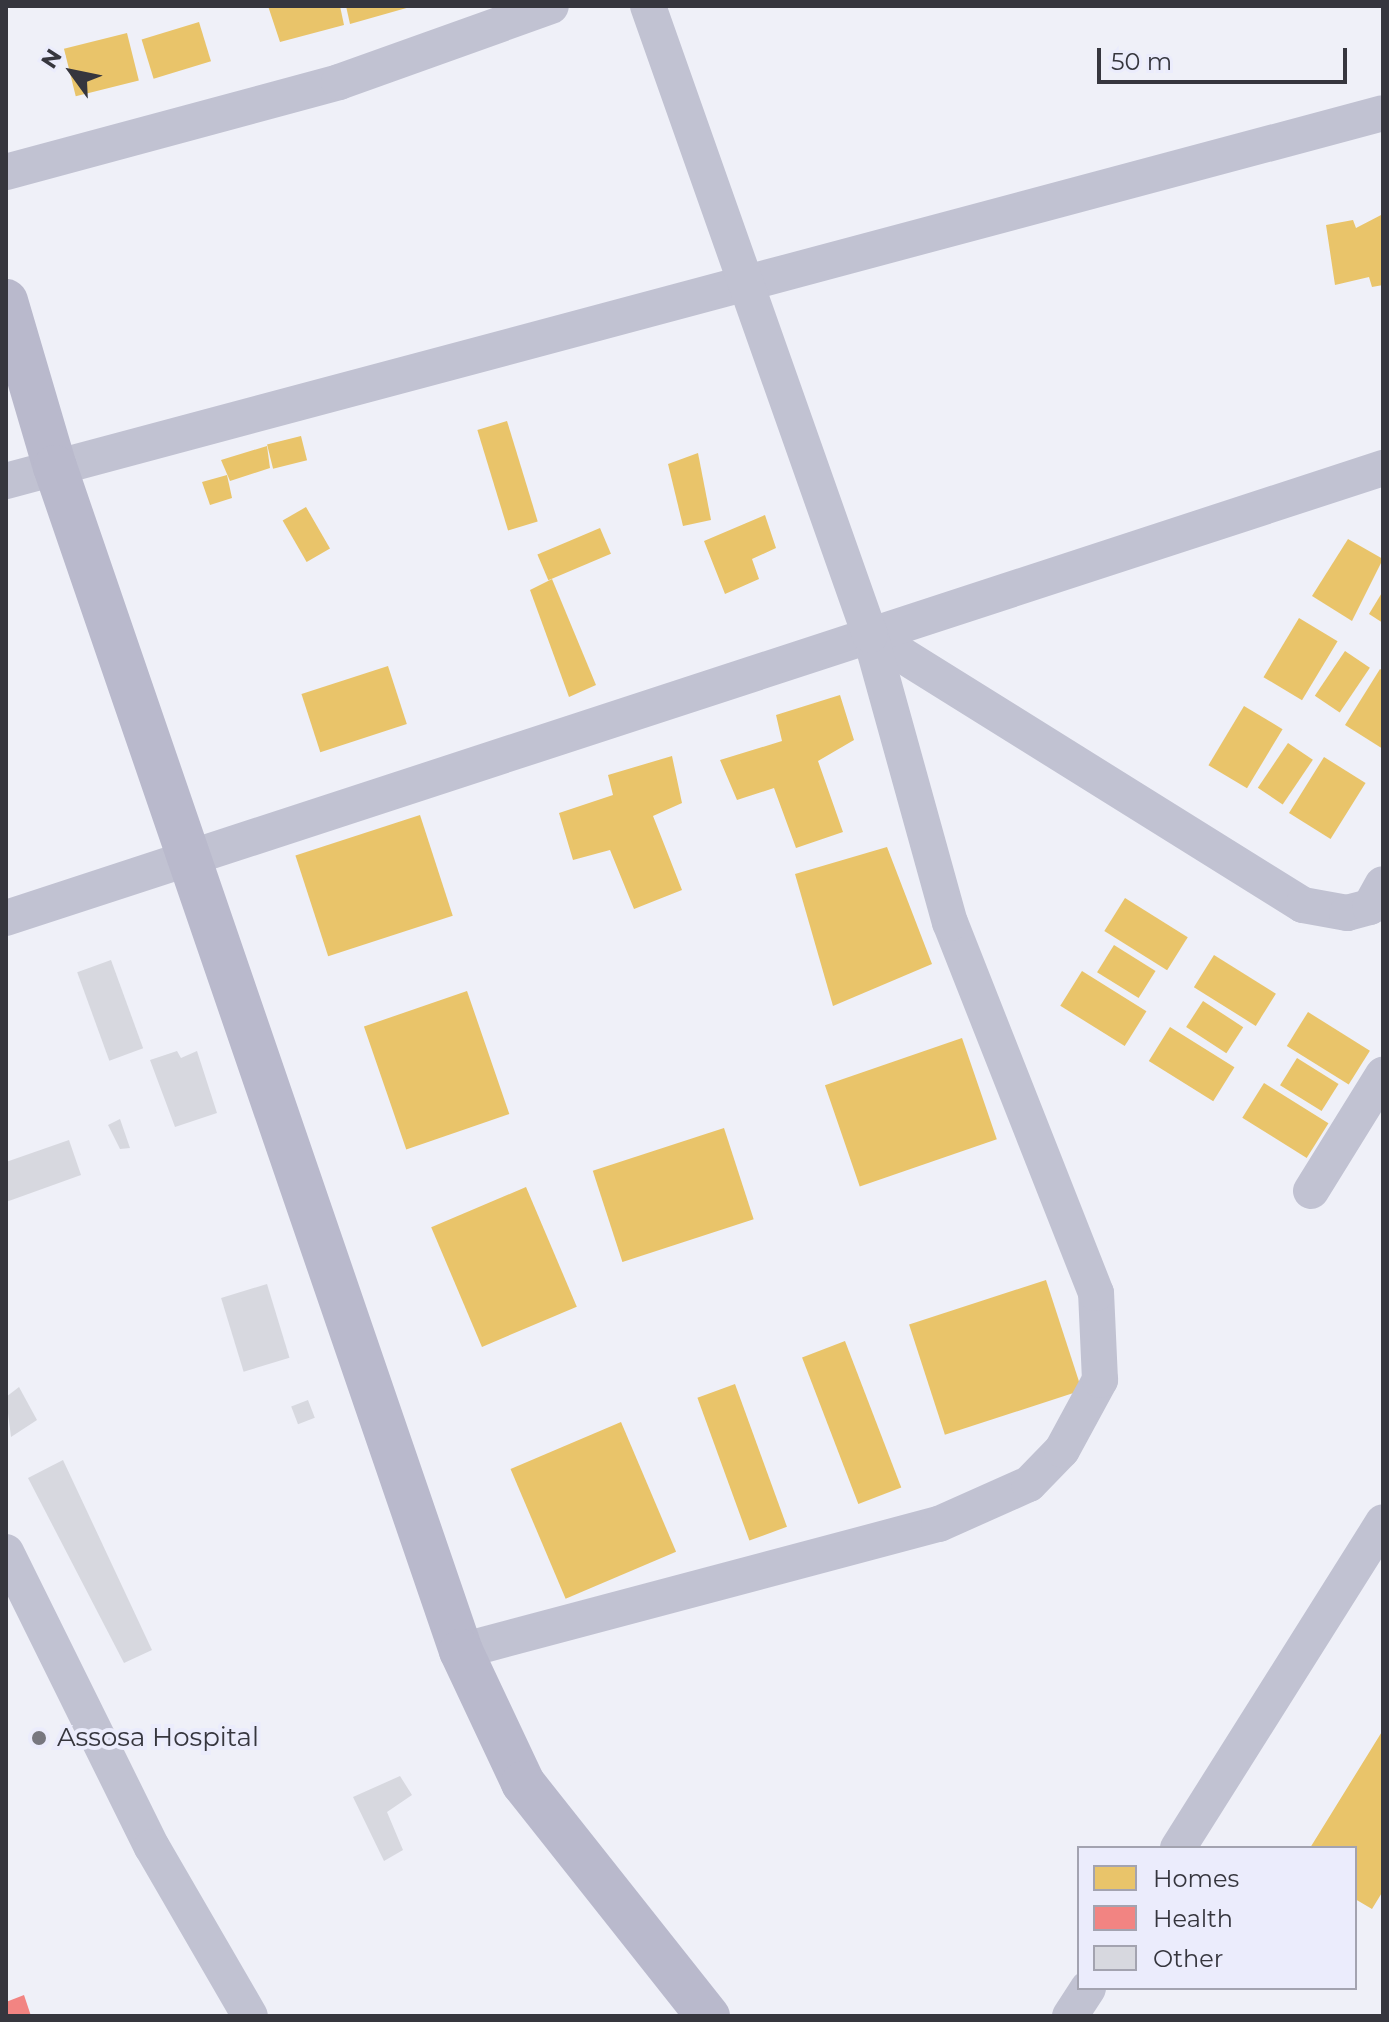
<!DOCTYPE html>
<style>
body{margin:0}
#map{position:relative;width:1389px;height:2022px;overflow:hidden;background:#eff0f8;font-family:Montserrat,sans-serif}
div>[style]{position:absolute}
.homes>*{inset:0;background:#e9c46a;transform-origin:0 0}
.health>*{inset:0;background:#f28482}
.building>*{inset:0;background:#d7d8df;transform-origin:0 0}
.street>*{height:36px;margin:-18px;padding:0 18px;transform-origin:18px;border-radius:18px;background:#c1c2d2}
.secondary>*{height:44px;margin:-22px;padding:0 22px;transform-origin:22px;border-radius:22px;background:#b9b9cc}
.dots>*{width:22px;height:22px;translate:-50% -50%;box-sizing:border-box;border:4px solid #ebecfc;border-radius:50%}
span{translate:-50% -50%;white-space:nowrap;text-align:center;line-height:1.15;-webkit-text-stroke:8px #ebecfc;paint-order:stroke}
.poi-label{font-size:26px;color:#36363e}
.left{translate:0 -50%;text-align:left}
.frame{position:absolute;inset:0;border:8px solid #36363e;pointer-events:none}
.legend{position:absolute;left:1077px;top:1846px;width:280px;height:144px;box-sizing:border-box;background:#ebecfc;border:2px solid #a3a3b0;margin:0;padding:10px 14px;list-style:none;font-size:24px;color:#36363e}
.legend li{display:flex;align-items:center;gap:16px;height:40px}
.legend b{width:40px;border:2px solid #a3a3b0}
.north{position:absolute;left:32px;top:32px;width:80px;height:80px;-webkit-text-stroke:6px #ebecfc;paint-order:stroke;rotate:303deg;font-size:22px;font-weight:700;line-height:32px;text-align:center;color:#36363e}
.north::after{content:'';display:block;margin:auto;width:28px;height:36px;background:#36363e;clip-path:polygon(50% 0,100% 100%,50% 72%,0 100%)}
.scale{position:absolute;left:1097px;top:48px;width:250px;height:36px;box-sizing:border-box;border:4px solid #36363e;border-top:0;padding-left:10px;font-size:24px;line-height:28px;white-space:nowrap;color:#36363e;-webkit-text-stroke:6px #ebecfc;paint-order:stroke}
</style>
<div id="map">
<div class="homes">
<div style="clip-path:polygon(268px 6px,340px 6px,344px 25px,280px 42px)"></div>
<div style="clip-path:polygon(346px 6px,410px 6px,410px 7px,350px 24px)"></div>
<div style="left:199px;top:22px;width:41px;height:60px;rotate:73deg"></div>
<div style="left:127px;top:33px;width:49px;height:65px;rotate:76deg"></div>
<div style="clip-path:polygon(1383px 214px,1383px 285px,1372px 287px,1369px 277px,1335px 285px,1326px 225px,1353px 220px,1356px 228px)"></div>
<div style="left:507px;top:421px;width:105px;height:31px;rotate:73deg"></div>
<div style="left:301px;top:436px;width:25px;height:35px;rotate:76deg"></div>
<div style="clip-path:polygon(267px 446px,270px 468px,230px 481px,221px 460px)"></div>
<div style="clip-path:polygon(698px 453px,711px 520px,683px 526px,668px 464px)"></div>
<div style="clip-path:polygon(227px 475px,232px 498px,210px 505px,202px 482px)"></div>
<div style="left:306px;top:507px;width:48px;height:27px;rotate:60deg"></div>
<div style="clip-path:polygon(765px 515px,776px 548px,752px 559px,759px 579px,725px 594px,704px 541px)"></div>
<div style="left:600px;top:528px;width:28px;height:68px;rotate:67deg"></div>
<div style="clip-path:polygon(1348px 539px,1383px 559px,1352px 621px,1312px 596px)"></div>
<div style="clip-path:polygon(552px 579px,596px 685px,569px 697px,530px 590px)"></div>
<div style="clip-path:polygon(1383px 591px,1383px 623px,1369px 614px)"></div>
<div style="left:1299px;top:618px;width:45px;height:69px;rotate:31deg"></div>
<div style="left:1345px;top:651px;width:30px;height:54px;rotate:34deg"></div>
<div style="left:388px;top:666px;width:61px;height:91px;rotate:72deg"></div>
<div style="clip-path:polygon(1380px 669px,1383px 671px,1383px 749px,1345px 725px)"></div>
<div style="clip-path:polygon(840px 695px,854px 740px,818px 761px,843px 832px,796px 848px,774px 788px,737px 800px,720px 760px,782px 741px,776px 715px)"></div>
<div style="left:1244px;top:706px;width:45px;height:69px;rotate:31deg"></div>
<div style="left:1288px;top:743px;width:30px;height:54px;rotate:34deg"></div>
<div style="clip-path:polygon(672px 756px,682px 803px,653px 816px,682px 890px,634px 909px,610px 850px,573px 860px,559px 813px,613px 795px,608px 775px)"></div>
<div style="left:1324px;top:757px;width:49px;height:66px;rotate:32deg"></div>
<div style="left:420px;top:815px;width:106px;height:131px;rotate:72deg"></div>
<div style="clip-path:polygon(887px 847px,932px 964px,833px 1006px,795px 874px)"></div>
<div style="left:1125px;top:898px;width:74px;height:39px;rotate:32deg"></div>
<div style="left:1114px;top:945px;width:49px;height:32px;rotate:32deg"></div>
<div style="left:1214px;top:955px;width:73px;height:38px;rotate:32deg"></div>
<div style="left:1082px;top:971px;width:76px;height:41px;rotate:32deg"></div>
<div style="left:467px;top:991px;width:130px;height:109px;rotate:71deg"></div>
<div style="left:1203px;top:1001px;width:48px;height:31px;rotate:33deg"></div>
<div style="left:1308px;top:1012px;width:73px;height:40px;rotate:32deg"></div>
<div style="left:1170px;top:1027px;width:76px;height:40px;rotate:32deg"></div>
<div style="left:962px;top:1038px;width:107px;height:145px;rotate:71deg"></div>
<div style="left:1297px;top:1058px;width:49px;height:32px;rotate:32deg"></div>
<div style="left:1264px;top:1083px;width:76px;height:41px;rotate:32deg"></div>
<div style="left:724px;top:1128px;width:96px;height:138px;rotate:72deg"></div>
<div style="left:526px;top:1187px;width:130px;height:103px;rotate:67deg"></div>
<div style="left:1046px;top:1280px;width:116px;height:144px;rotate:72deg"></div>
<div style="left:845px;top:1341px;width:157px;height:46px;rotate:69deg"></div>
<div style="left:735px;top:1384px;width:152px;height:40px;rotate:70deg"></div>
<div style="left:621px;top:1422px;width:141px;height:120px;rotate:67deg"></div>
<div style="clip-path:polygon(1383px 1730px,1383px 1891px,1372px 1909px,1355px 1899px,1355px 1848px,1310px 1848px)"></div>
</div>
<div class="health">
<div style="clip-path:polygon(24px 1995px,31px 2016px,6px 2016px,6px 2002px)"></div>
</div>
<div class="building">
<div style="left:111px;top:960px;width:94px;height:36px;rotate:70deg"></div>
<div style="clip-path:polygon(177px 1051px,181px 1058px,197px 1051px,217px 1113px,175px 1127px,150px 1060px)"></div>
<div style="clip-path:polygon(120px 1119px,130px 1148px,120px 1149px,108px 1125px)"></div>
<div style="clip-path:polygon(69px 1140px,81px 1175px,6px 1202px,6px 1162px)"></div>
<div style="left:267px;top:1284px;width:77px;height:48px;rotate:73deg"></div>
<div style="clip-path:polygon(19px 1387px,37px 1420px,11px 1437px,6px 1397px)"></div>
<div style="left:308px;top:1400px;width:19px;height:18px;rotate:69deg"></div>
<div style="clip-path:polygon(63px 1460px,152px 1650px,124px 1663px,28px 1478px)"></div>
<div style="clip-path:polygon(400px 1776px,412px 1795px,387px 1812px,403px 1850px,384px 1861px,353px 1797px)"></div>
</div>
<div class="street">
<div style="left:6px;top:172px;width:345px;rotate:-15.1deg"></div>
<div style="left:339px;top:82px;width:225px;rotate:-19.7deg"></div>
<div style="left:6px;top:481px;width:1425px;rotate:-14.96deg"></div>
<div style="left:870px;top:635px;width:510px;rotate:31.95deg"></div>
<div style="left:1303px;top:905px;width:45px;rotate:10.3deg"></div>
<div style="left:1347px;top:913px;width:24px;rotate:-15deg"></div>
<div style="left:1370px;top:907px;width:26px;rotate:-61deg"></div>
<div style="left:6px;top:918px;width:1449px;rotate:-18.1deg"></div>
<div style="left:1311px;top:1191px;width:137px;rotate:-58.2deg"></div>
<div style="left:6px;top:1552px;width:329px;rotate:63.7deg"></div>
<div style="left:152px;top:1847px;width:195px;rotate:59.9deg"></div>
<div style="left:461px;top:1651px;width:495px;rotate:-14.9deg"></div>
<div style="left:939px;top:1524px;width:98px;rotate:-24deg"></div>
<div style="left:1029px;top:1484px;width:47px;rotate:-45.9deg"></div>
<div style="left:1062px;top:1450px;width:80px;rotate:-61.5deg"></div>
<div style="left:1100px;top:1380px;width:87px;rotate:-92.6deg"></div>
<div style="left:1096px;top:1293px;width:398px;rotate:-111.5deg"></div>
<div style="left:950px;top:923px;width:299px;rotate:-105.5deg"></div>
<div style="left:870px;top:635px;width:667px;rotate:-109.44deg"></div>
<div style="left:1178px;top:1848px;width:385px;rotate:-57.8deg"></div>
<div style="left:1070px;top:2016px;width:33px;rotate:-57deg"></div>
</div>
<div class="secondary">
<div style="left:6px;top:301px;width:173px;rotate:73.6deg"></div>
<div style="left:55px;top:467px;width:1252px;rotate:71.07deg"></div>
<div style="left:461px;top:1651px;width:146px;rotate:64.8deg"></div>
<div style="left:523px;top:1783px;width:298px;rotate:51.6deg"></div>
</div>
<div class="dots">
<div style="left:39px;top:1738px;background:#77777f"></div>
</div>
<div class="poi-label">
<span class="left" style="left:57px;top:1738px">Assosa Hospital</span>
</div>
<div class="frame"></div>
<ul class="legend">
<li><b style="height:22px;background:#e9c46a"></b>Homes</li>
<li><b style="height:22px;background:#f28482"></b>Health</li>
<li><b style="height:22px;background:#d7d8df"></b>Other</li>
</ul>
<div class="north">N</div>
<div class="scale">50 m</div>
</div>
